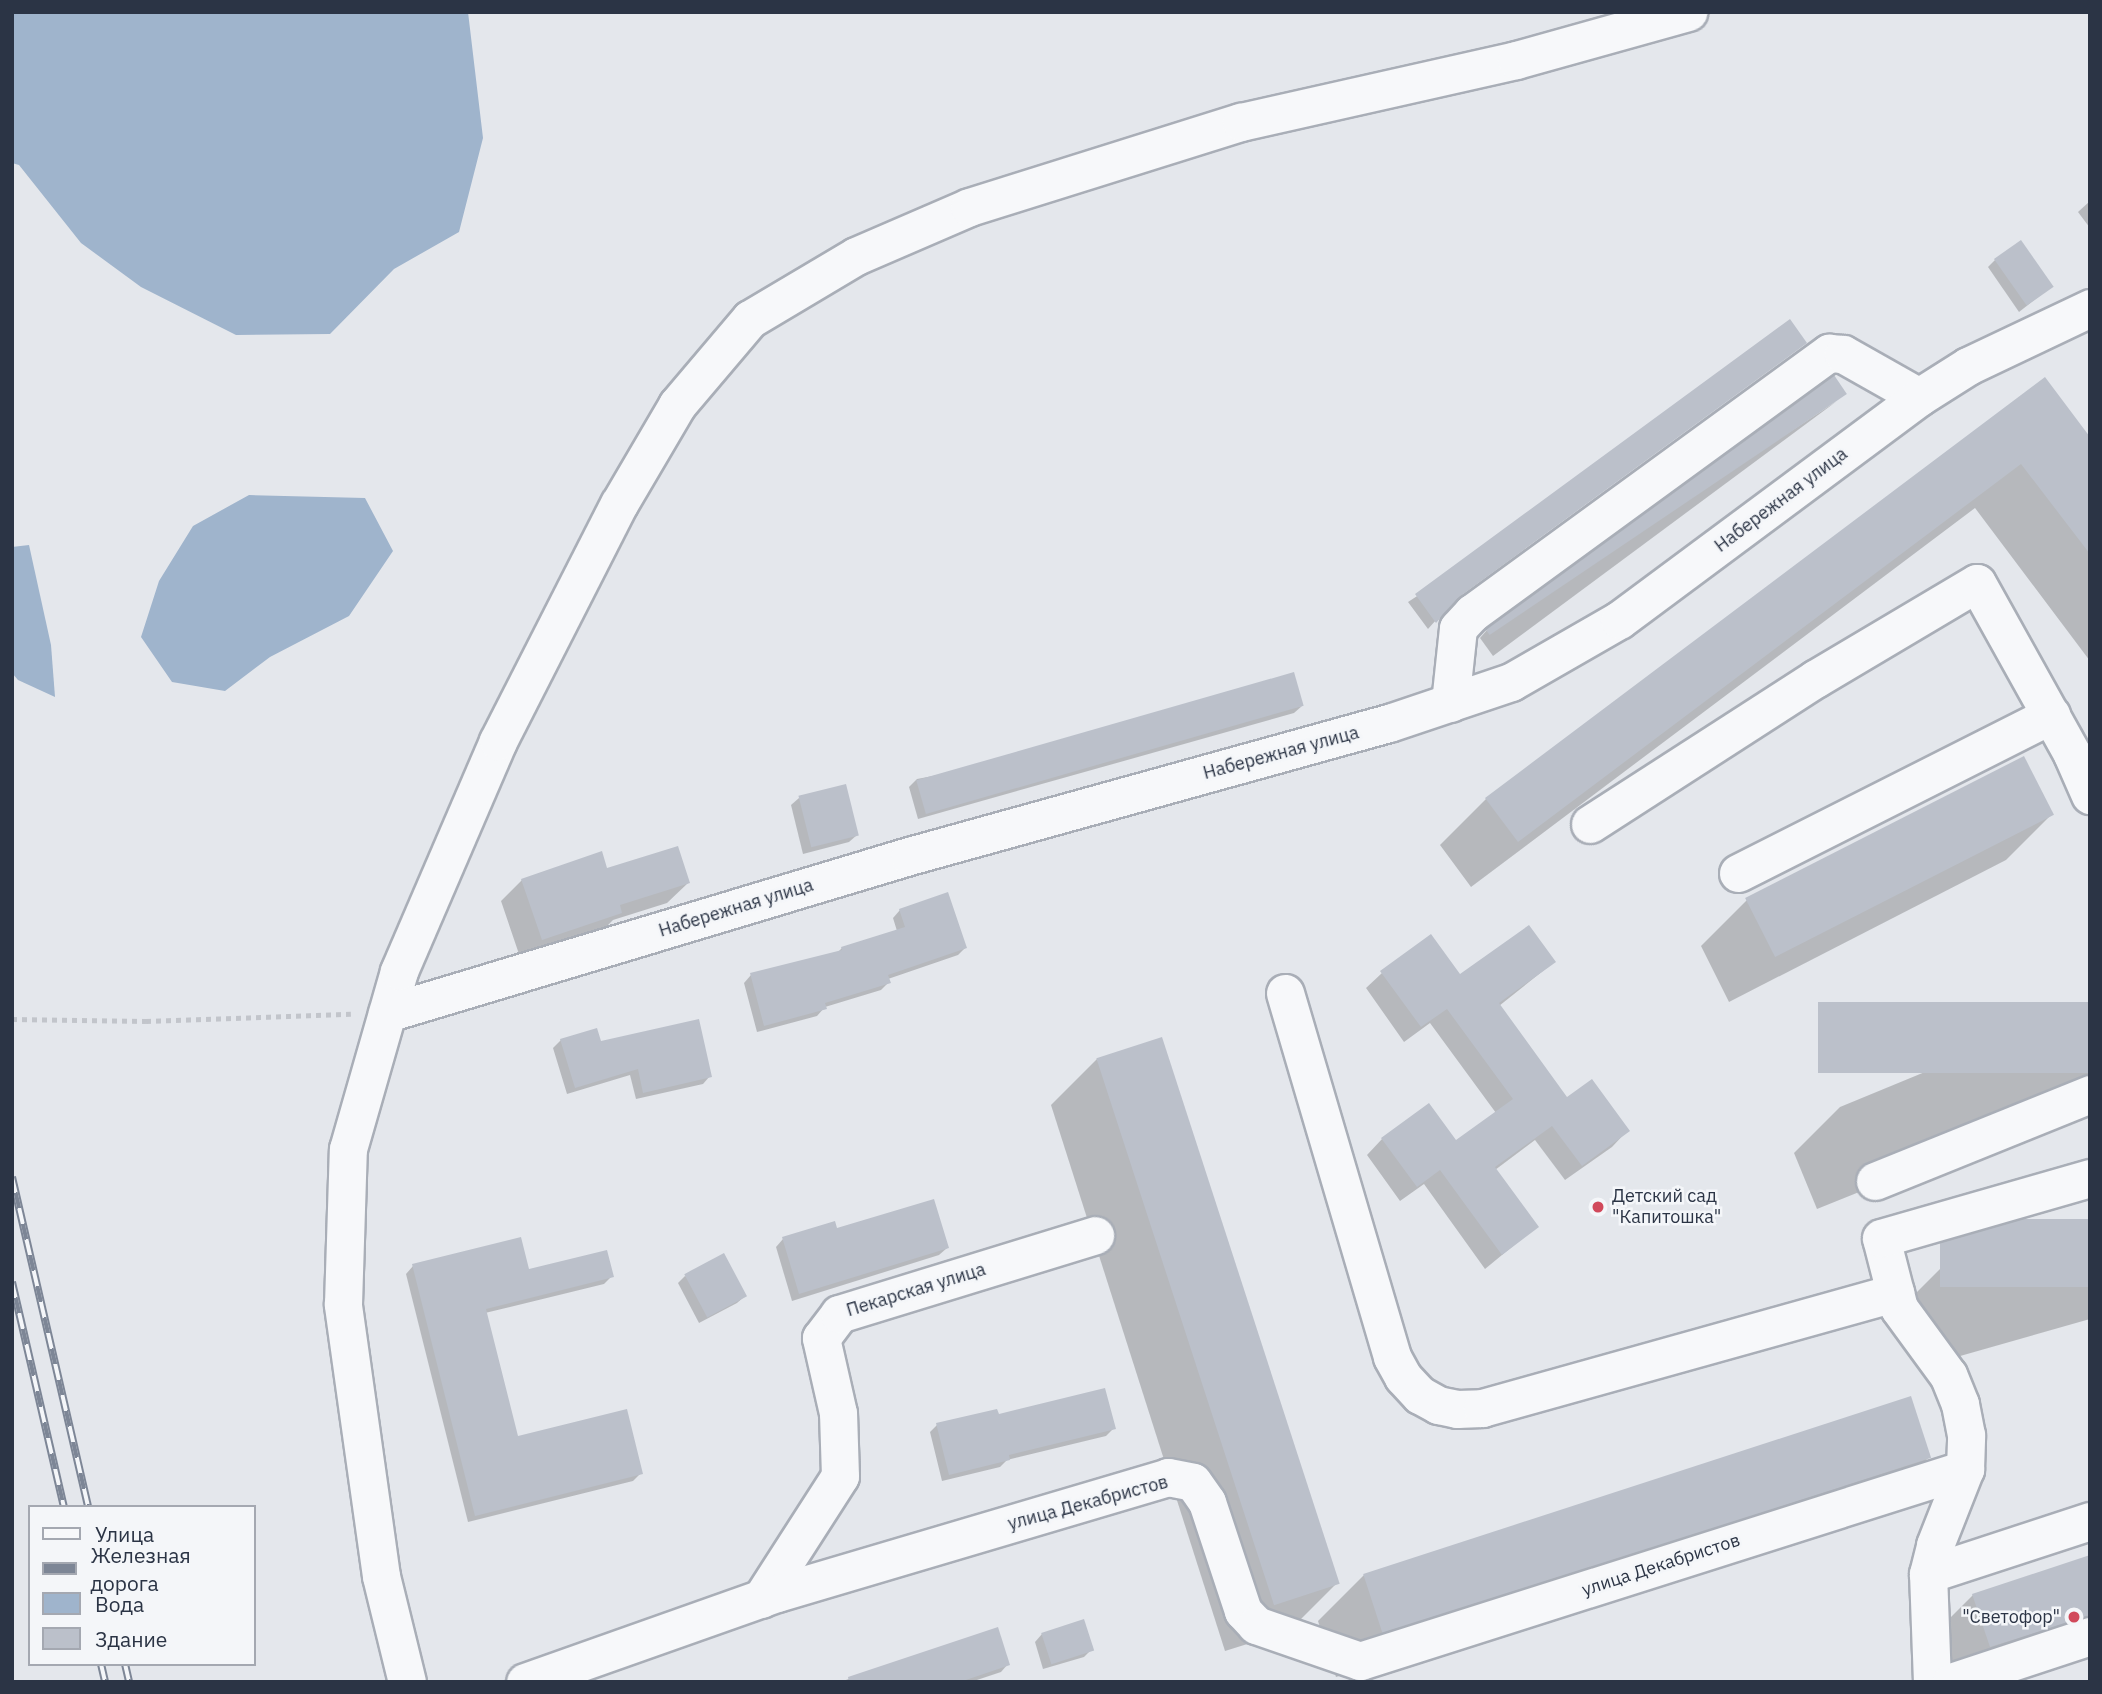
<!DOCTYPE html>
<meta charset="utf-8">
<style>
body{margin:0}
#map{position:relative;width:2102px;height:1694px;overflow:hidden;background:#e4e7ec;font-family:"IBM Plex Sans",sans-serif}
div>[style]{position:absolute}
.water>*{inset:0;background:#9fb4cc}
.shadow>*{inset:0;background:#0003}
.building>*{inset:0;background:#bbc0ca;transform-origin:0 0}
.path>*{height:4.5px;margin-top:-2.25px;transform-origin:0;background:repeating-linear-gradient(90deg,#c2c5cb 0 5px,transparent 0 10px)}
.roads{filter:drop-shadow(2px 0 #a9aeb7) drop-shadow(-2px 0 #a9aeb7) drop-shadow(0 2px #a9aeb7) drop-shadow(0 -2px #a9aeb7)}
.minor>*{height:37px;margin:-18.5px;padding:0 18.5px;transform-origin:18.5px;border-radius:18.5px;background:#f7f8fa}
.rail>*{height:8px;margin-top:-4px;transform-origin:0;background:repeating-linear-gradient(90deg,#f4f6f9 0 16px,#7d8696 0 32px);box-sizing:border-box;border-block:2px solid #7d8696}
.dots>*{width:19px;height:19px;translate:-50% -50%;box-sizing:border-box;border:4px solid #f4f6f9;border-radius:50%}
span{translate:-50% -50%;white-space:nowrap;text-align:center;line-height:1.15;-webkit-text-stroke:5px #f4f6f9;paint-order:stroke}
.street-label{font-size:18px;color:#2b3445}
.poi-label{font-size:18px;color:#2b3445}
.left{translate:0 -50%;text-align:left}
.right{translate:-100% -50%;text-align:right}
.frame{position:absolute;inset:0;border:14px solid #2b3445;pointer-events:none}
.legend{position:absolute;left:28px;top:1505px;width:228px;height:161px;box-sizing:border-box;background:#f4f6f9;border:2px solid #a4a8b1;margin:0;padding:9px 12px;list-style:none;font-size:21px;color:#2b3445}
.legend li{display:flex;align-items:center;gap:14px;height:35px}
.legend b{width:35px;border:2px solid #a4a8b1}
</style>
<div id="map">
<div class="water">
<div style="clip-path:polygon(12px 12px,468px 12px,483px 138px,459px 232px,394px 269px,330px 334px,236px 335px,141px 287px,81px 243px,19px 165px,12px 163px)"></div>
<div style="clip-path:polygon(249px 495px,365px 498px,393px 551px,349px 616px,270px 657px,225px 691px,172px 682px,141px 637px,159px 581px,193px 526px)"></div>
<div style="clip-path:polygon(29px 545px,51px 645px,55px 697px,18px 680px,12px 673px,12px 547px)"></div>
</div>
<div class="shadow">
<div style="clip-path:polygon(2090px 201px,2090px 228px,2078px 212px)"></div>
<div style="clip-path:polygon(1995px 260px,2052px 286px,2019px 312px,1988px 267px)"></div>
<div style="clip-path:polygon(1805px 343px,1453px 601px,1428px 629px,1408px 602px)"></div>
<div style="clip-path:polygon(2044px 379px,2090px 440px,2090px 661px,1975px 508px,1471px 887px,1440px 845px,1486px 799px)"></div>
<div style="clip-path:polygon(1837px 401px,1493px 656px,1480px 638px,1487px 630px)"></div>
<div style="clip-path:polygon(1302px 706px,1294px 713px,918px 819px,909px 787px,917px 779px)"></div>
<div style="clip-path:polygon(2024px 759px,2052px 814px,2006px 860px,1729px 1002px,1701px 946px,1747px 900px)"></div>
<div style="clip-path:polygon(799px 798px,857px 835px,849px 842px,803px 854px,791px 805px)"></div>
<div style="clip-path:polygon(606px 870px,688px 883px,667px 903px,613px 920px,600px 933px,521px 960px,501px 901px,522px 880px)"></div>
<div style="clip-path:polygon(900px 910px,965px 948px,958px 955px,888px 979px,889px 982px,881px 990px,825px 1007px,817px 1016px,757px 1032px,744px 983px,751px 975px,838px 952px,842px 948px,897px 931px,893px 918px)"></div>
<div style="clip-path:polygon(1554px 962px,1499px 1006px,1567px 1099px,1627px 1131px,1612px 1147px,1565px 1180px,1535px 1140px,1495px 1170px,1536px 1227px,1485px 1269px,1424px 1184px,1400px 1201px,1367px 1155px,1382px 1139px,1456px 1143px,1496px 1113px,1430px 1023px,1404px 1042px,1366px 988px,1382px 973px,1460px 977px)"></div>
<div style="clip-path:polygon(2090px 1004px,2090px 1099px,1817px 1209px,1794px 1153px,1840px 1107px)"></div>
<div style="clip-path:polygon(561px 1040px,600px 1044px,710px 1076px,703px 1084px,636px 1099px,630px 1075px,567px 1094px,553px 1048px)"></div>
<div style="clip-path:polygon(1097px 1059px,1335px 1585px,1289px 1631px,1225px 1651px,1051px 1105px)"></div>
<div style="clip-path:polygon(2090px 1221px,2090px 1319px,1918px 1368px,1901px 1308px,1947px 1262px)"></div>
<div style="clip-path:polygon(836px 1230px,947px 1248px,939px 1255px,792px 1301px,776px 1247px,783px 1239px)"></div>
<div style="clip-path:polygon(413px 1266px,612px 1276px,604px 1284px,485px 1313px,517px 1438px,641px 1473px,633px 1481px,468px 1522px,406px 1274px)"></div>
<div style="clip-path:polygon(685px 1276px,745px 1296px,737px 1303px,699px 1323px,678px 1283px)"></div>
<div style="clip-path:polygon(997px 1417px,1114px 1428px,1106px 1436px,1007px 1460px,1000px 1467px,942px 1481px,930px 1432px,937px 1425px)"></div>
<div style="clip-path:polygon(1929px 1457px,1883px 1503px,1336px 1677px,1318px 1621px,1364px 1575px)"></div>
<div style="clip-path:polygon(2090px 1557px,2090px 1649px,1941px 1682px,1927px 1641px,1973px 1595px)"></div>
<div style="clip-path:polygon(997px 1629px,1008px 1664px,1001px 1672px,971px 1682px,840px 1682px)"></div>
<div style="clip-path:polygon(1042px 1634px,1092px 1649px,1084px 1657px,1043px 1669px,1035px 1642px)"></div>
</div>
<div class="building">
<div style="left:2021px;top:240px;width:57px;height:33px;rotate:55deg"></div>
<div style="clip-path:polygon(1790px 319px,1807px 343px,1460px 596px,1436px 623px,1415px 594px)"></div>
<div style="left:1834px;top:375px;width:23px;height:431px;rotate:56deg"></div>
<div style="clip-path:polygon(2045px 377px,2090px 437px,2090px 554px,2021px 464px,1518px 842px,1485px 798px)"></div>
<div style="left:1294px;top:672px;width:35px;height:393px;rotate:74deg"></div>
<div style="left:2024px;top:756px;width:66px;height:313px;rotate:63deg"></div>
<div style="left:846px;top:784px;width:53px;height:49px;rotate:76deg"></div>
<div style="clip-path:polygon(678px 846px,690px 883px,620px 905px,622px 913px,542px 940px,521px 879px,602px 851px,607px 868px)"></div>
<div style="clip-path:polygon(948px 892px,967px 948px,888px 975px,891px 983px,825px 1003px,827px 1009px,764px 1026px,750px 973px,842px 950px,841px 947px,905px 927px,899px 909px)"></div>
<div style="clip-path:polygon(1529px 925px,1556px 962px,1499px 1003px,1567px 1097px,1592px 1079px,1630px 1131px,1582px 1166px,1552px 1126px,1495px 1167px,1539px 1227px,1502px 1255px,1440px 1170px,1417px 1187px,1381px 1138px,1429px 1103px,1456px 1140px,1513px 1099px,1447px 1009px,1421px 1027px,1380px 971px,1431px 934px,1460px 974px)"></div>
<div style="left:2090px;top:1002px;width:71px;height:272px;rotate:90deg"></div>
<div style="clip-path:polygon(699px 1019px,712px 1077px,643px 1093px,638px 1069px,575px 1088px,560px 1039px,597px 1028px,601px 1041px)"></div>
<div style="left:1162px;top:1037px;width:575px;height:69px;rotate:72deg"></div>
<div style="clip-path:polygon(934px 1199px,949px 1248px,799px 1294px,782px 1237px,835px 1221px,837px 1228px)"></div>
<div style="left:2090px;top:1219px;width:68px;height:150px;rotate:90deg"></div>
<div style="clip-path:polygon(521px 1237px,529px 1269px,607px 1250px,614px 1277px,486px 1309px,518px 1436px,627px 1409px,643px 1474px,475px 1516px,412px 1264px)"></div>
<div style="left:724px;top:1253px;width:49px;height:45px;rotate:62deg"></div>
<div style="clip-path:polygon(1105px 1388px,1116px 1429px,1009px 1455px,1010px 1460px,949px 1475px,936px 1423px,997px 1409px,999px 1414px)"></div>
<div style="left:1911px;top:1396px;width:65px;height:576px;rotate:72deg"></div>
<div style="clip-path:polygon(2090px 1555px,2090px 1616px,1990px 1647px,1972px 1594px)"></div>
<div style="left:1084px;top:1619px;width:33px;height:45px;rotate:72deg"></div>
<div style="clip-path:polygon(998px 1627px,1010px 1665px,960px 1682px,849px 1682px,848px 1677px)"></div>
</div>
<div class="path">
<div style="left:12px;top:1019px;width:134px;rotate:0.9deg"></div>
<div style="left:146px;top:1021px;width:205px;rotate:-2deg"></div>
</div>
<div class="roads">
<div class="minor">
<div style="left:1450px;top:703px;width:75px;rotate:-83.9deg"></div>
<div style="left:1458px;top:628px;width:21px;rotate:-47deg"></div>
<div style="left:1472px;top:613px;width:442px;rotate:-36.1deg"></div>
<div style="left:1829px;top:353px;width:14px;rotate:4deg"></div>
<div style="left:1843px;top:354px;width:87px;rotate:29.5deg"></div>
<div style="left:1590px;top:824px;width:268px;rotate:-32.8deg"></div>
<div style="left:1815px;top:679px;width:188px;rotate:-30.7deg"></div>
<div style="left:1977px;top:583px;width:196px;rotate:60.9deg"></div>
<div style="left:2072px;top:754px;width:45px;rotate:66.3deg"></div>
<div style="left:1738px;top:873px;width:351px;rotate:-26.8deg"></div>
<div style="left:1285px;top:993px;width:379px;rotate:73.6deg"></div>
<div style="left:1392px;top:1357px;width:23px;rotate:61deg"></div>
<div style="left:1403px;top:1377px;width:25px;rotate:47deg"></div>
<div style="left:1420px;top:1395px;width:21px;rotate:29deg"></div>
<div style="left:1438px;top:1405px;width:19px;rotate:12deg"></div>
<div style="left:1457px;top:1409px;width:25px;rotate:-2deg"></div>
<div style="left:1482px;top:1408px;width:429px;rotate:-15.6deg"></div>
<div style="left:387px;top:1013px;width:545px;rotate:-16.74deg"></div>
<div style="left:909px;top:856px;width:498px;rotate:-15.5deg"></div>
<div style="left:1389px;top:723px;width:129px;rotate:-18.6deg"></div>
<div style="left:1511px;top:682px;width:125px;rotate:-29.9deg"></div>
<div style="left:1619px;top:620px;width:374px;rotate:-36.6deg"></div>
<div style="left:1919px;top:397px;width:58px;rotate:-32.3deg"></div>
<div style="left:1968px;top:366px;width:135px;rotate:-25.4deg"></div>
<div style="left:1875px;top:1181px;width:232px;rotate:-22deg"></div>
<div style="left:1928px;top:1574px;width:170px;rotate:-18.1deg"></div>
<div style="left:761px;top:1599px;width:146px;rotate:-57.3deg"></div>
<div style="left:840px;top:1476px;width:63px;rotate:-91.8deg"></div>
<div style="left:838px;top:1413px;width:77px;rotate:-102.8deg"></div>
<div style="left:821px;top:1338px;width:30px;rotate:-53deg"></div>
<div style="left:839px;top:1314px;width:268px;rotate:-17.1deg"></div>
<div style="left:407px;top:1682px;width:109px;rotate:-103.8deg"></div>
<div style="left:381px;top:1576px;width:275px;rotate:-98deg"></div>
<div style="left:343px;top:1304px;width:155px;rotate:-88.2deg"></div>
<div style="left:348px;top:1149px;width:185px;rotate:-74deg"></div>
<div style="left:399px;top:971px;width:250px;rotate:-66.7deg"></div>
<div style="left:498px;top:741px;width:266px;rotate:-63deg"></div>
<div style="left:619px;top:504px;width:115px;rotate:-59.6deg"></div>
<div style="left:677px;top:405px;width:113px;rotate:-49.7deg"></div>
<div style="left:750px;top:319px;width:123px;rotate:-30.7deg"></div>
<div style="left:856px;top:256px;width:123px;rotate:-23.4deg"></div>
<div style="left:969px;top:207px;width:285px;rotate:-17.4deg"></div>
<div style="left:1241px;top:122px;width:282px;rotate:-12.7deg"></div>
<div style="left:1516px;top:60px;width:179px;rotate:-15.6deg"></div>
<div style="left:525px;top:1682px;width:267px;rotate:-19.5deg"></div>
<div style="left:777px;top:1593px;width:408px;rotate:-16.5deg"></div>
<div style="left:1168px;top:1477px;width:25px;rotate:11deg"></div>
<div style="left:1193px;top:1482px;width:24px;rotate:55deg"></div>
<div style="left:1207px;top:1502px;width:115px;rotate:71.7deg"></div>
<div style="left:1243px;top:1611px;width:19px;rotate:47deg"></div>
<div style="left:1256px;top:1625px;width:110px;rotate:19.1deg"></div>
<div style="left:1360px;top:1661px;width:635px;rotate:-17.61deg"></div>
<div style="left:1932px;top:1682px;width:108px;rotate:-92.1deg"></div>
<div style="left:1928px;top:1574px;width:30px;rotate:-76deg"></div>
<div style="left:1935px;top:1545px;width:82px;rotate:-68.5deg"></div>
<div style="left:1965px;top:1469px;width:34px;rotate:-88deg"></div>
<div style="left:1966px;top:1435px;width:32px;rotate:-101deg"></div>
<div style="left:1960px;top:1404px;width:31px;rotate:-112deg"></div>
<div style="left:1948px;top:1375px;width:83px;rotate:-126.2deg"></div>
<div style="left:1899px;top:1308px;width:72px;rotate:-104.4deg"></div>
<div style="left:1881px;top:1238px;width:217px;rotate:-16deg"></div>
<div style="left:1951px;top:1682px;width:146px;rotate:-18.3deg"></div>
</div>
</div>
<div class="rail">
<div style="left:12px;top:1177px;width:339px;rotate:77deg"></div>
<div style="left:12px;top:1282px;width:231px;rotate:77deg"></div>
<div style="left:101px;top:1664px;width:18px;rotate:77deg"></div>
<div style="left:125px;top:1664px;width:18px;rotate:77deg"></div>
</div>
<div class="dots">
<div style="left:1598px;top:1207px;background:#d1495b"></div>
<div style="left:2074px;top:1617px;background:#d1495b"></div>
</div>
<div class="street-label">
<span style="left:1781px;top:500px;rotate:-37deg">Набережная улица</span>
<span style="left:1281px;top:753px;rotate:-15deg">Набережная улица</span>
<span style="left:736px;top:908px;rotate:-17deg">Набережная улица</span>
<span style="left:916px;top:1290px;rotate:-17deg">Пекарская улица</span>
<span style="left:1088px;top:1503px;rotate:-15deg">улица Декабристов</span>
<span style="left:1661px;top:1565px;rotate:-18deg">улица Декабристов</span>
</div>
<div class="poi-label">
<span class="left" style="left:1612px;top:1207px">Детский сад<br>"Капитошка"</span>
<span class="right" style="left:2060px;top:1617px">"Светофор"</span>
</div>
<div class="frame"></div>
<ul class="legend">
<li><b style="height:9px;background:#f7f8fa"></b>Улица</li>
<li><b style="height:9px;background:#7d8696"></b>Железная дорога</li>
<li><b style="height:19px;background:#9fb4cc"></b>Вода</li>
<li><b style="height:19px;background:#bbc0ca"></b>Здание</li>
</ul>
</div>
